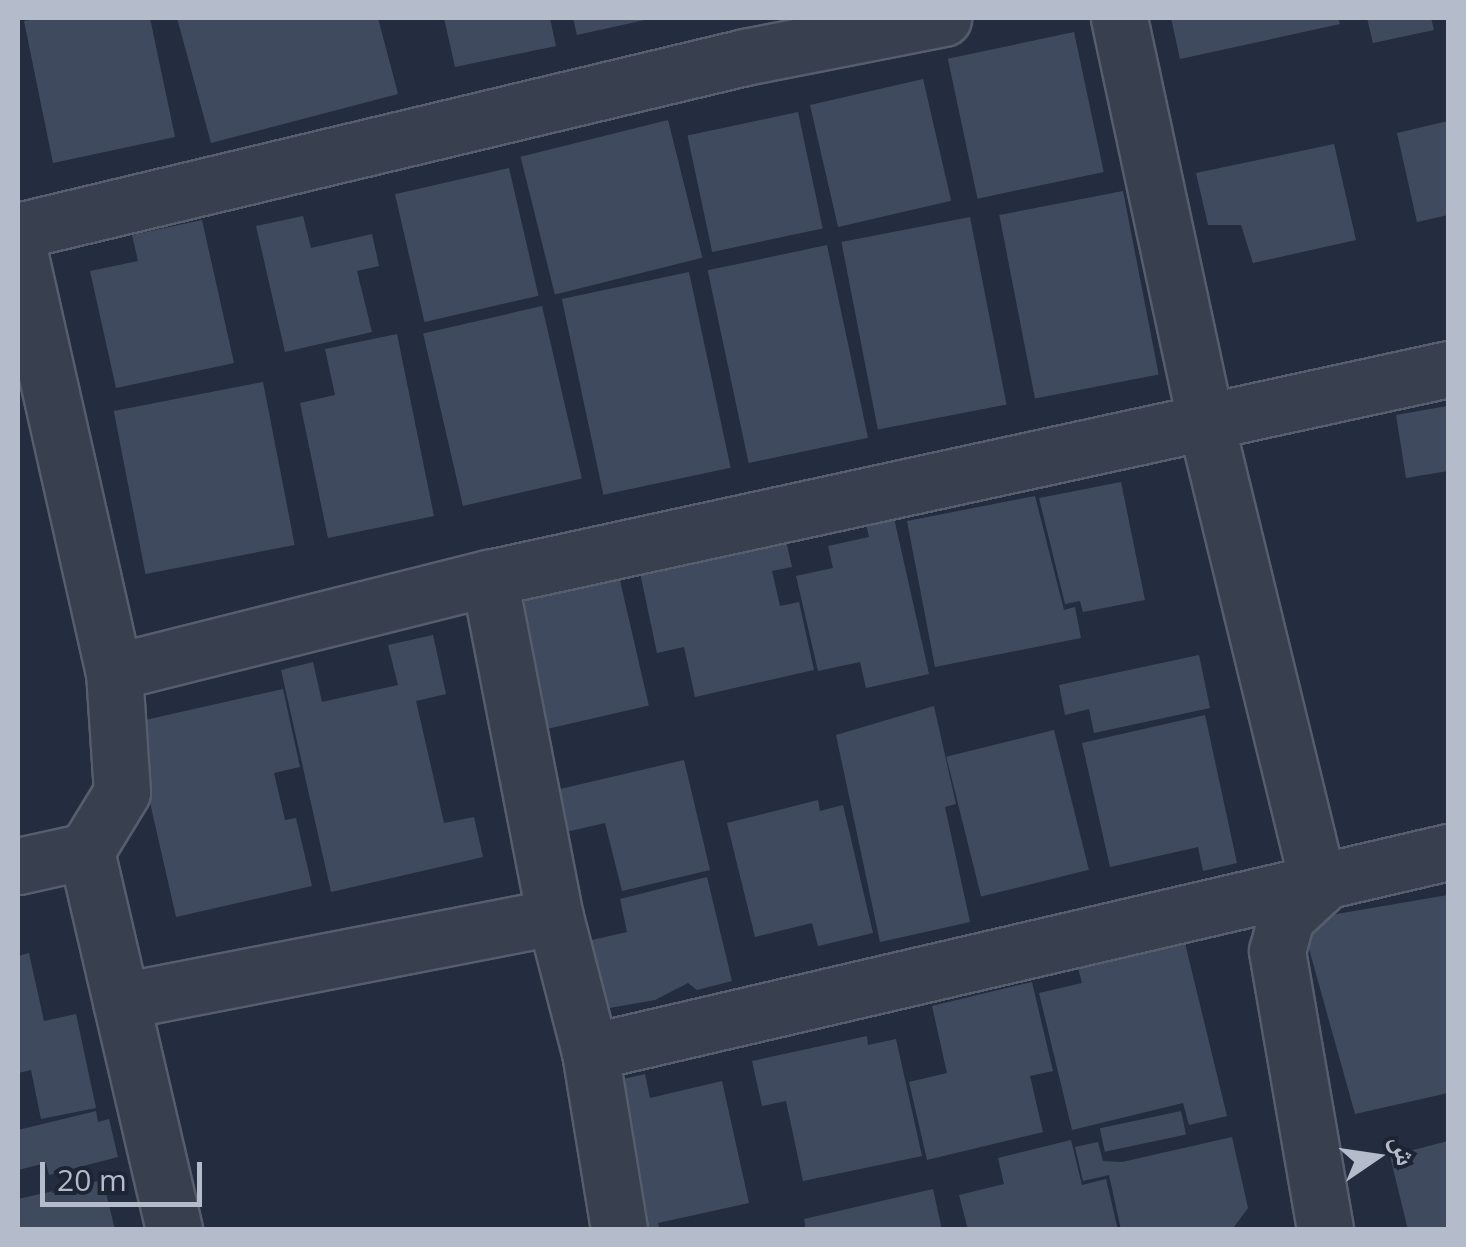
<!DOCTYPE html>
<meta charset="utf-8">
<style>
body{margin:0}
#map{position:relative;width:1466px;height:1247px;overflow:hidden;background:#242d3f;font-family:"Open Sans","Noto Naskh Arabic",sans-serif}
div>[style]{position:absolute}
.building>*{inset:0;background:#404a5f;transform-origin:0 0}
.roads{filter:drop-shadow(2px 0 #565d6d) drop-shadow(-2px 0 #565d6d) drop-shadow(0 2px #565d6d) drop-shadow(0 -2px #565d6d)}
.minor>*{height:55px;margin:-27.5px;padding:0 27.5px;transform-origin:27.5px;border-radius:27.5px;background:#383f4f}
span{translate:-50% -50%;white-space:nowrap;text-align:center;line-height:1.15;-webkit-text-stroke:8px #1d2434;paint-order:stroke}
.frame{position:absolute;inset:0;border:20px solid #b4bbca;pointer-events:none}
.north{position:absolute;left:1326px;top:1107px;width:100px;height:100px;-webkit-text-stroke:8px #1d2434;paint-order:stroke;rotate:77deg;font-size:28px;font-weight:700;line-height:40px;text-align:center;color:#b4bbca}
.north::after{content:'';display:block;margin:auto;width:35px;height:45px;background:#b4bbca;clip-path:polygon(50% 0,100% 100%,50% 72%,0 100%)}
.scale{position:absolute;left:40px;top:1162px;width:162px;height:45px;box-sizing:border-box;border:5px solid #b4bbca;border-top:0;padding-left:12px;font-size:30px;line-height:35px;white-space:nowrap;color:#b4bbca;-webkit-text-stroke:8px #1d2434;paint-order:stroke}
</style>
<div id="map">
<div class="building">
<div style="clip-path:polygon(39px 18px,150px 18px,175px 137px,53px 163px,24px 21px)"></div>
<div style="clip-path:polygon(177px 18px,378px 18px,398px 94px,211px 143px)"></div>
<div style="clip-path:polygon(444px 18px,550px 18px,556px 46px,455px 67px)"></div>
<div style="clip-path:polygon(573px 18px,648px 18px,649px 19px,577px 35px)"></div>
<div style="clip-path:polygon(1171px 18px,1338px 18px,1340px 24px,1180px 59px)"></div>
<div style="clip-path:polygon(1367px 18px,1431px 18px,1434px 30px,1373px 43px)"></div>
<div style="left:1074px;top:32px;width:143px;height:129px;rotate:78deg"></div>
<div style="left:923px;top:79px;width:125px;height:116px;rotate:77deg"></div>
<div style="left:798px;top:112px;width:119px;height:113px;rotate:78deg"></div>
<div style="left:668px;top:120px;width:142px;height:152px;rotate:76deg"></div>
<div style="clip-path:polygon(1448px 121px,1448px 215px,1417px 222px,1397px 133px)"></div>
<div style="clip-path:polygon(1334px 144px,1356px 240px,1253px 263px,1241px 225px,1208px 225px,1196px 173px)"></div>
<div style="left:509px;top:168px;width:131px;height:117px;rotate:77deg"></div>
<div style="left:1123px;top:191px;width:187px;height:126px;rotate:79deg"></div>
<div style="clip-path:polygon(303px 216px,311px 248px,372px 234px,379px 266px,357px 271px,372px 332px,285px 352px,256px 226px)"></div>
<div style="left:970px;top:217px;width:191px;height:131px;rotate:79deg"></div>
<div style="clip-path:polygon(202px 220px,234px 363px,116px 388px,90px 271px,138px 261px,132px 235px)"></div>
<div style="left:827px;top:245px;width:197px;height:122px;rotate:78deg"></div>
<div style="left:689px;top:272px;width:200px;height:130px;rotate:78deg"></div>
<div style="left:542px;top:306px;width:177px;height:122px;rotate:77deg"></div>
<div style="clip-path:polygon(397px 334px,434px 516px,328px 538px,300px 403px,335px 395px,325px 349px)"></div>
<div style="left:263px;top:382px;width:166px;height:152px;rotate:79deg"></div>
<div style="clip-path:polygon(1447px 406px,1448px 471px,1406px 478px,1396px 415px)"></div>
<div style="clip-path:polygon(1121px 482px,1145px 600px,1083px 612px,1080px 601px,1065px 604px,1039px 498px)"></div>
<div style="clip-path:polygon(1035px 496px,1064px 610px,1075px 607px,1081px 638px,935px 667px,907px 521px)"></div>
<div style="clip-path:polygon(894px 518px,929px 674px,866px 688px,860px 662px,818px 671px,796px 576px,833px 568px,828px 546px,869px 537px,866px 524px)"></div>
<div style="clip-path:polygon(784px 532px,792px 567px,772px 571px,780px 606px,799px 602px,814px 670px,695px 697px,684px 647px,657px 653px,639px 568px)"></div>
<div style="left:618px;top:572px;width:137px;height:118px;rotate:77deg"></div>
<div style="clip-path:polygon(433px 635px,446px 694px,416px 701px,444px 823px,474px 817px,483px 857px,331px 892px,281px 670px,313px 662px,322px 702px,398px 685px,388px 645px)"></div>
<div style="clip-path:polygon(1199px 655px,1210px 708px,1094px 733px,1089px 709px,1065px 715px,1059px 685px)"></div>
<div style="clip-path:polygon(283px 689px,300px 767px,274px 773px,285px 820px,296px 818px,312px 886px,176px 917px,132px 723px)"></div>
<div style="clip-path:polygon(934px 706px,956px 804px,945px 807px,970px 922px,880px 942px,836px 735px)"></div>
<div style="clip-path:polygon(1205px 715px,1237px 863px,1203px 871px,1198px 847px,1110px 867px,1082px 743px)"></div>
<div style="left:1054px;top:730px;width:144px;height:111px;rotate:76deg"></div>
<div style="clip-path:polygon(684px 760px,710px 870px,622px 891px,605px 823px,566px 832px,556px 790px)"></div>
<div style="clip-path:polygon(818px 800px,820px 811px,843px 805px,873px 933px,818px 946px,812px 923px,755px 937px,727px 823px)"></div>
<div style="clip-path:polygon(707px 877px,732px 981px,697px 990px,688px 983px,655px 1000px,587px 1012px,570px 945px,627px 932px,620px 899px)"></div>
<div style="clip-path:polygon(1448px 895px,1448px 1093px,1355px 1114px,1301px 920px)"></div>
<div style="clip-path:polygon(1184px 939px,1227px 1116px,1189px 1125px,1183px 1103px,1072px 1130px,1039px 993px,1082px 983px,1077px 964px)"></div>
<div style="clip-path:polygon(29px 953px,44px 1021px,76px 1014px,96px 1108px,41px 1119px,31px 1070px,18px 1073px,18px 956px)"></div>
<div style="clip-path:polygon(1032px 982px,1053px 1071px,1030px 1076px,1043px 1132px,927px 1160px,909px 1082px,947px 1073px,932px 1006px)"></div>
<div style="clip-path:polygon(867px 1036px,868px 1045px,896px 1039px,922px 1156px,803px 1181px,786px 1101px,762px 1106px,752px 1061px)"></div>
<div style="clip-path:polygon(645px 1074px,650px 1098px,722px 1081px,749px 1203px,658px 1223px,660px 1230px,629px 1230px,597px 1085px)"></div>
<div style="clip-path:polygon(96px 1111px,98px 1122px,109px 1119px,118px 1157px,49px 1175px,46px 1163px,18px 1170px,18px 1130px)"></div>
<div style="left:1181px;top:1111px;width:24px;height:83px;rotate:78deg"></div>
<div style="clip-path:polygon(1232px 1137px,1248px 1208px,1234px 1227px,1224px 1230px,1121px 1230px,1109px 1175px,1083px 1181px,1075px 1147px,1098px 1142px,1103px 1161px,1122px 1162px)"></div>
<div style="clip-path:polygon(1071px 1140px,1082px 1185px,1106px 1179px,1118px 1230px,968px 1230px,959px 1195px,1004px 1184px,998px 1158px)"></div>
<div style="clip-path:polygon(1448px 1141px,1448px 1230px,1408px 1230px,1390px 1156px)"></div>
<div style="clip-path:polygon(103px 1180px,115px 1230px,18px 1230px,18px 1199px)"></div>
<div style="clip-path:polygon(933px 1189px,942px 1230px,806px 1230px,804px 1219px)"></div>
</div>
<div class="roads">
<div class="minor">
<div style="left:1119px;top:18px;width:411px;rotate:77.9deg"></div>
<div style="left:1205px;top:420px;width:481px;rotate:76.3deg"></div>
<div style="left:18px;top:231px;width:748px;rotate:-13.46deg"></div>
<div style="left:745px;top:57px;width:202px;rotate:-11.1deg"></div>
<div style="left:18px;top:247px;width:436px;rotate:77.3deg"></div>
<div style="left:114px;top:672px;width:120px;rotate:86.2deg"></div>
<div style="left:122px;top:792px;width:69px;rotate:121.4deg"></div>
<div style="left:86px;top:851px;width:70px;rotate:167.6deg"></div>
<div style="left:489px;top:578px;width:345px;rotate:79deg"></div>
<div style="left:555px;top:917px;width:139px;rotate:75.5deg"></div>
<div style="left:590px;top:1052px;width:180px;rotate:80.7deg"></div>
<div style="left:114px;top:672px;width:387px;rotate:-14.1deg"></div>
<div style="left:489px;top:578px;width:982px;rotate:-12.29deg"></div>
<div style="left:86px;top:851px;width:389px;rotate:76.9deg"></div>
<div style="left:1319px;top:887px;width:45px;rotate:136.8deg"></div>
<div style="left:1286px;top:918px;width:34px;rotate:105deg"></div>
<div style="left:1277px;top:951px;width:283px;rotate:80.2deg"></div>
<div style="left:121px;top:1001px;width:442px;rotate:-11deg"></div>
<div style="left:590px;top:1052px;width:881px;rotate:-13.12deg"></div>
</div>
</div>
<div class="frame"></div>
<div class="north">ش</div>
<div class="scale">20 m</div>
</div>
